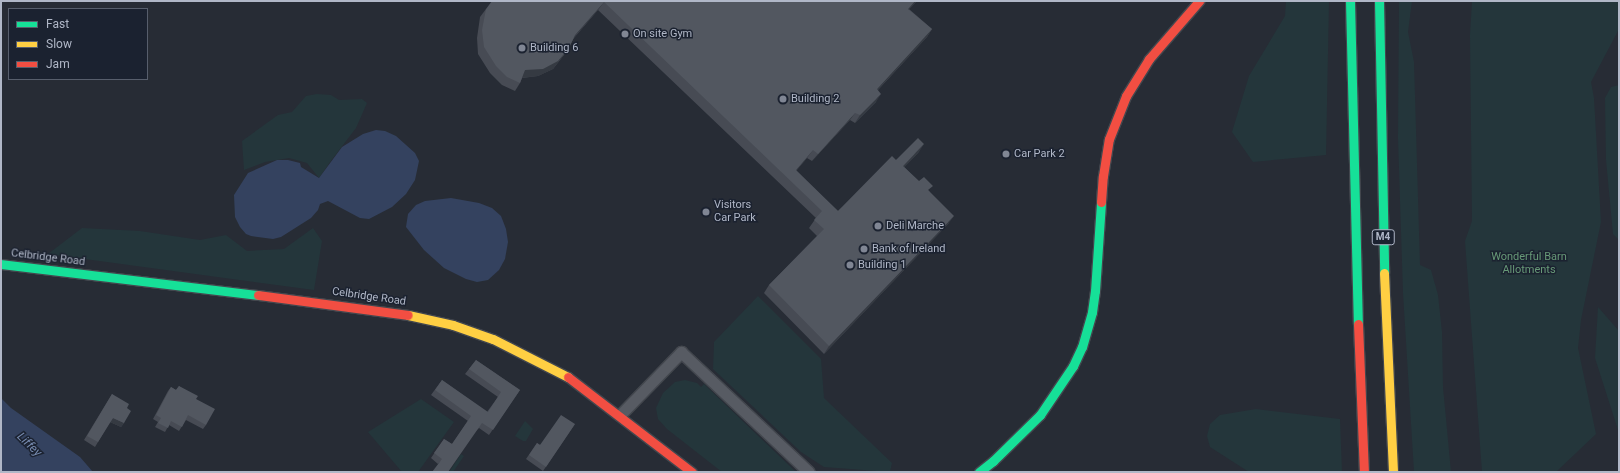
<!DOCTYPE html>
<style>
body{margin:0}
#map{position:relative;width:1620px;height:473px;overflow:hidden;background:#272c35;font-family:Roboto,sans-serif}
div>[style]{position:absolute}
.green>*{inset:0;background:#24363b}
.water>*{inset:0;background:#34425f}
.roads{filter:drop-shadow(1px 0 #43474e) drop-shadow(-1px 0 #43474e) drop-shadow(0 1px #43474e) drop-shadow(0 -1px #43474e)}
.street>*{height:11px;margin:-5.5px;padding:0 5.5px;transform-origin:5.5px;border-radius:5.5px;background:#575b63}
.fast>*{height:9px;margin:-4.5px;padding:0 4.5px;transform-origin:4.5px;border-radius:4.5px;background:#16e098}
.slow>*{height:9px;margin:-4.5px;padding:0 4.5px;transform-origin:4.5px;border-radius:4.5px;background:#ffcf43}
.jam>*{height:9px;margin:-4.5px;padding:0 4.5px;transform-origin:4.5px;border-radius:4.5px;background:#f24e42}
.wall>*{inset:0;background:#474b54}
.shaded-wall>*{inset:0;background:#353a42}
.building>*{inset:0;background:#525760}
.dots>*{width:11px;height:11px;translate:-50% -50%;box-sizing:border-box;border:2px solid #1b2230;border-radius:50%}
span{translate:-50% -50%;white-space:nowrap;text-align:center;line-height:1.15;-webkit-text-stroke:3px #1b2230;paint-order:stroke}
.shield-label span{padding:1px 3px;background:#1b2230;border:1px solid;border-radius:3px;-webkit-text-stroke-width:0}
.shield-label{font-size:10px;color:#b0b7c7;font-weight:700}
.poi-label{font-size:11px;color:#b0b7c7}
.left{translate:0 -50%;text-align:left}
.street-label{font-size:11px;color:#b0b7c7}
.park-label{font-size:11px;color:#679977}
.water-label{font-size:12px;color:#778bb0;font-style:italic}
.frame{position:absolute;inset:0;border:2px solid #b0b7c7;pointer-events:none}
.legend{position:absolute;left:8px;top:8px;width:140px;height:72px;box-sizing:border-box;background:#1b2230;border:1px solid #575e6c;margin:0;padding:5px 7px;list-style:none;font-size:12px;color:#b0b7c7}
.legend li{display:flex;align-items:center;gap:8px;height:20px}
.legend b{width:20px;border:1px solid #575e6c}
</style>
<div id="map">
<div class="green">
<div style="clip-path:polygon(1286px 1px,1329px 1px,1326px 155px,1253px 162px,1232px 132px,1249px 76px,1285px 16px)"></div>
<div style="clip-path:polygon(1399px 1px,1412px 1px,1408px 32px,1414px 62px,1420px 265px,1431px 270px,1438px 295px,1442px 332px,1443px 387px,1451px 472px,1414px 472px,1403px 293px,1398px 138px)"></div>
<div style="clip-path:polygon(1472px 1px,1619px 1px,1619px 29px,1591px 82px,1594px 98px,1601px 222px,1581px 320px,1578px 348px,1596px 434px,1556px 472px,1482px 472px,1465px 241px,1472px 221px,1470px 35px)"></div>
<div style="clip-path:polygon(1619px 85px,1619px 240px,1613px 234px,1606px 160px,1605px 98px,1611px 87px)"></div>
<div style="clip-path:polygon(317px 94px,331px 95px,339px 100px,362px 99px,367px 103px,356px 128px,330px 162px,319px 178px,307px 163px,289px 158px,265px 162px,244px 170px,242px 141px,278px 115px,292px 112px,306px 96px)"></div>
<div style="clip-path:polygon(82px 228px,140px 231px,200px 240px,226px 235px,247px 251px,284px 249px,313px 228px,322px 241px,314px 290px,48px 254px)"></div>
<div style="clip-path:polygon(758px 296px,821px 359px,824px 398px,892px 463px,890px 472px,824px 467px,801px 452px,713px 369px,714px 342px)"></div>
<div style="clip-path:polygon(1598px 307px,1619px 331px,1618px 430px,1595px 358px)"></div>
<div style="clip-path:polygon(685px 380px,697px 383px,701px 387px,704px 384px,796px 472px,722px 472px,667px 429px,658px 419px,656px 408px,663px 393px,675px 382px)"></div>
<div style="clip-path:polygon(421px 399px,454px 422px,418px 472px,402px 472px,368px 432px)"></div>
<div style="clip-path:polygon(1256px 409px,1340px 419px,1342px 472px,1249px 472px,1210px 447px,1207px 436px,1210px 424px,1220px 415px)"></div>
<div style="clip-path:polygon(525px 421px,533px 429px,526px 441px,523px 441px,515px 436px)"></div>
<div style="clip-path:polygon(461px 454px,464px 456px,453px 472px,449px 472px)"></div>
</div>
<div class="water">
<div style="clip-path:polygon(376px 130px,385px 131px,396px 136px,415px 153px,419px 161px,415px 180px,406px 194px,392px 207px,369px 219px,360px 218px,328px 201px,320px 204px,318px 210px,311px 218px,281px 237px,273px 239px,251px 236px,246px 234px,240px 227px,235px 217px,234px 195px,248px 173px,277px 160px,288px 160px,300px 163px,301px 167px,319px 178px,342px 147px,363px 134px)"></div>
<div style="clip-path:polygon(451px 198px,479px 203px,492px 208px,501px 216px,506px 229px,508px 242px,505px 259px,499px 270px,488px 280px,477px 282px,466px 279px,444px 268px,424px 250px,406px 227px,408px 214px,416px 205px,425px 201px)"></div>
<div style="clip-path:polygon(1px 398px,11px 408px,80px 457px,93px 472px,1px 472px)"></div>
</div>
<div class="roads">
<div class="street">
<div style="left:620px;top:415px;width:88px;rotate:-45.9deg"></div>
<div style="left:681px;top:352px;width:175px;rotate:43.2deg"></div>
</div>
<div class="fast">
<div style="left:1350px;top:1px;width:323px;rotate:88.6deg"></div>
<div style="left:1379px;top:1px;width:272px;rotate:88.9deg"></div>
<div style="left:1px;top:264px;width:259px;rotate:6.9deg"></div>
<div style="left:979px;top:472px;width:18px;rotate:-38deg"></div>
<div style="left:993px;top:461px;width:66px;rotate:-44.4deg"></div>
<div style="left:1040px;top:415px;width:59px;rotate:-56deg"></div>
<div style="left:1073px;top:366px;width:21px;rotate:-65deg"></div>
<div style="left:1082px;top:347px;width:36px;rotate:-74deg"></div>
<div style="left:1092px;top:312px;width:21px;rotate:-82deg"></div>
<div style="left:1095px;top:291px;width:89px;rotate:-86.1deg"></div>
</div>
<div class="slow">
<div style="left:1384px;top:273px;width:199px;rotate:87.4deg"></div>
<div style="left:408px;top:315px;width:46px;rotate:12.5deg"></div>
<div style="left:453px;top:325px;width:42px;rotate:19.3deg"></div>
<div style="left:493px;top:339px;width:84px;rotate:26.9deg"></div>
</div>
<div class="jam">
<div style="left:1101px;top:202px;width:26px;rotate:-86deg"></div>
<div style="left:1103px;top:176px;width:37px;rotate:-81deg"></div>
<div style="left:1109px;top:139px;width:46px;rotate:-68.4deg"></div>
<div style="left:1126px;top:96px;width:44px;rotate:-58.1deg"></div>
<div style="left:1149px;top:59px;width:77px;rotate:-49.2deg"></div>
<div style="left:258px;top:295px;width:151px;rotate:7.6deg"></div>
<div style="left:1358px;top:324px;width:148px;rotate:87.7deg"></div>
<div style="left:568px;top:377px;width:156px;rotate:37.5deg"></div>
</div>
</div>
<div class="wall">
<div style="clip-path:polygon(917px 1px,909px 9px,932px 29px,927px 37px,878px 90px,876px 102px,855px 123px,850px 120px,812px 161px,807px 158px,796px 171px,838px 211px,896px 160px,919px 152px,904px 167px,929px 191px,949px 223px,824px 354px,764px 293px,769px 285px,817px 236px,809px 228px,816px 218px,598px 10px,574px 38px,564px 55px,553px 69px,538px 76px,522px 78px,520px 83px,515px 91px,502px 85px,490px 73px,478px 54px,477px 38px,480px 17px,486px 9px,527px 2px)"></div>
<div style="clip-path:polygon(476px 360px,520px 390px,489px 435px,479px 428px,438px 464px,431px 458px,444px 439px,452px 444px,468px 421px,431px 395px,442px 380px,487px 412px,498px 397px,465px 374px)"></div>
<div style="clip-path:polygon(179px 386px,196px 399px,206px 425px,203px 429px,186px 420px,179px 431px,169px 425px,165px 432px,155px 427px,158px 422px,153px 419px,168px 391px,171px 387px,176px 390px)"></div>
<div style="clip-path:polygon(112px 394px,127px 408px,124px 423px,121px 427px,110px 422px,95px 447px,84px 440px)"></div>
<div style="clip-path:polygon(575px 424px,543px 471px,526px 459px,537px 443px,540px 445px)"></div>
</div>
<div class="shaded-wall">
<div style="clip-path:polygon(915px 1px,917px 1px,903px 16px,908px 9px)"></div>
<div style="clip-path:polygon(604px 2px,598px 10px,570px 42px,575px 35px)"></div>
<div style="clip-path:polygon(932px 29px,927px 37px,872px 96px,877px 89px)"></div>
<div style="clip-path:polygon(569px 48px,553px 69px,538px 76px,520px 78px,525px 70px)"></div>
<div style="clip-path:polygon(881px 94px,876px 102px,855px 123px,860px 115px)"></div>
<div style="clip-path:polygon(855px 113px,850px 120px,812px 161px,818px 154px)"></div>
<div style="clip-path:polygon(924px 144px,919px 152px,898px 174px,903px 166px)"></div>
<div style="clip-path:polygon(813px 150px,807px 158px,790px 178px,796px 170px)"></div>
<div style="clip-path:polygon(954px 216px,949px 223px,824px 354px,829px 346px)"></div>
<div style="clip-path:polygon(113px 418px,124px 423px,121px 427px,110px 422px)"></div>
</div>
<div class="building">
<div style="clip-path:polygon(492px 1px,527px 1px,527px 2px,528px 1px,915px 1px,908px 9px,932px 29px,877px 89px,881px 94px,860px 115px,855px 113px,818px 154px,813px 150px,796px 170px,838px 211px,892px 156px,896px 160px,918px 138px,924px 144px,903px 166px,919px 181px,924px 177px,933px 186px,928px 190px,954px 216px,829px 346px,769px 285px,824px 229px,814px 220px,822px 211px,604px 2px,575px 35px,569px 48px,558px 61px,543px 69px,525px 70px,520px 83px,507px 77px,496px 66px,484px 47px,482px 30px,486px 9px)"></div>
<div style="clip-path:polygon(476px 360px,520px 390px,493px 430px,482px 423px,448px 472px,432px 472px,442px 459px,434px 453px,444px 439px,452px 444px,471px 416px,435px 390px,442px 380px,488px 412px,501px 392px,469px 369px)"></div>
<div style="clip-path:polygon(179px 386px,198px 396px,196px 399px,215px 409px,206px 425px,188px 415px,182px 427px,171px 421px,168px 428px,158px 423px,161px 418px,156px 415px,171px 387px,176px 390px)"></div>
<div style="clip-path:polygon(112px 394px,129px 404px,127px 408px,131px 411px,124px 423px,113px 418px,98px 442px,87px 436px)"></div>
<div style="clip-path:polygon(561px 415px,575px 424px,546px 467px,529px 455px,537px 443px,540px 445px)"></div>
</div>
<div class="dots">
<div style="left:625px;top:34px;background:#808694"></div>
<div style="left:522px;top:48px;background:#808694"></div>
<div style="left:783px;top:99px;background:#808694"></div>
<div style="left:1006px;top:154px;background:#808694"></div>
<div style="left:706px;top:212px;background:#808694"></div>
<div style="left:878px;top:226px;background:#808694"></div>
<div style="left:864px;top:249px;background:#808694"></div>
<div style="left:850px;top:265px;background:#808694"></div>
</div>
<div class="shield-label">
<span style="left:1383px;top:237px">M4</span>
</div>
<div class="poi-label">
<span class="left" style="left:633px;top:34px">On site Gym</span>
<span class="left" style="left:530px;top:48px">Building 6</span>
<span class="left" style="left:791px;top:99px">Building 2</span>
<span class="left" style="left:1014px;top:154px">Car Park 2</span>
<span class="left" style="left:714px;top:212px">Visitors<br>Car Park</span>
<span class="left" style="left:886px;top:226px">Deli Marche</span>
<span class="left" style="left:872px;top:249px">Bank of Ireland</span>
<span class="left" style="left:858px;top:265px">Building 1</span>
</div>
<div class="street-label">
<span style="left:48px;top:258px;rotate:7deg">Celbridge Road</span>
<span style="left:369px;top:297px;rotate:8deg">Celbridge Road</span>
</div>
<div class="park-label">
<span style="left:1529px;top:264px">Wonderful Barn<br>Allotments</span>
</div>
<div class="water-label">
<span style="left:29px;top:445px;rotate:44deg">Liffey</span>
</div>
<div class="frame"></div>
<ul class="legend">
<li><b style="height:5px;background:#16e098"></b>Fast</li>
<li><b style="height:5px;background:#ffcf43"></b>Slow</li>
<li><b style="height:5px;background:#f24e42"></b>Jam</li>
</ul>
</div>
